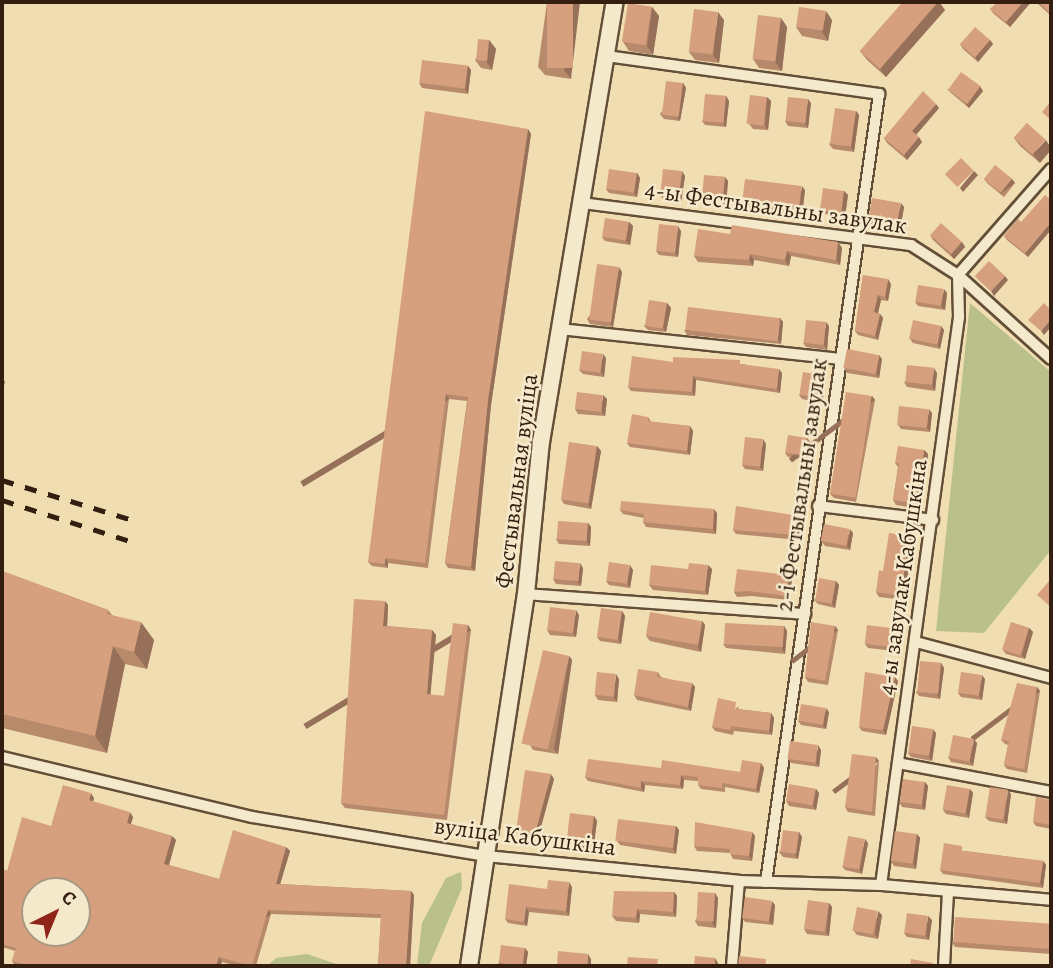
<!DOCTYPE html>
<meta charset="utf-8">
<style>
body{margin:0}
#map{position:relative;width:1053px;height:968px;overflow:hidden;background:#f0ddb1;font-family:Alegreya,serif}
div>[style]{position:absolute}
.green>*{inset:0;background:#bac08b}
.roads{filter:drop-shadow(2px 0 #634e38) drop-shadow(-2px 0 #634e38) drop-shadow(0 2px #634e38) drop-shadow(0 -2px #634e38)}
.street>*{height:10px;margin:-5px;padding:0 5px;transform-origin:5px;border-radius:5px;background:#f5e9cc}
.secondary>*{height:16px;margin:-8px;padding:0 8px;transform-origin:8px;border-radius:8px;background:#f5e9cc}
.rail>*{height:4.5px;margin-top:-2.25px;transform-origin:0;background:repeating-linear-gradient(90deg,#341e0f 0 12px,transparent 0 24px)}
.wall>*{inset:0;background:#b88a6c}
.shaded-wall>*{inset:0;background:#967058;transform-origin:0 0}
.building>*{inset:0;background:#d6a07e;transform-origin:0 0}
span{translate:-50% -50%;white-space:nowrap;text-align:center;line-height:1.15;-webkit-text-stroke:5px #f5e9cc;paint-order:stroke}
.street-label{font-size:24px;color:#341e0f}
.frame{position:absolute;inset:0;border:4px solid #341e0f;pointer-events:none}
.north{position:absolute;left:21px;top:877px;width:70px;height:70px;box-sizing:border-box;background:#f5e9cc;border:2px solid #a89880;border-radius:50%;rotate:43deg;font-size:19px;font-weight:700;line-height:28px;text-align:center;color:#341e0f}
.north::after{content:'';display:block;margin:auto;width:24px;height:32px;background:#8f2418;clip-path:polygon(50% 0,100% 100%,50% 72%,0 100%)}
</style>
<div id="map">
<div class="green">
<div style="clip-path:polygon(970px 303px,1051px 372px,1051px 550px,984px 633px,936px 631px)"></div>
<div style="clip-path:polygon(461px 872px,462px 888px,429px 966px,417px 966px,422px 923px,446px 878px)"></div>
<div style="clip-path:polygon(307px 954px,342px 966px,267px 966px,276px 958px)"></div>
</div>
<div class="roads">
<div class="street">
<div style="left:606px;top:56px;width:276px;rotate:7.9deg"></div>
<div style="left:879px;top:94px;width:796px;rotate:98.16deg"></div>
<div style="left:582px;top:203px;width:332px;rotate:7.3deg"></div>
<div style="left:911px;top:245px;width:56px;rotate:32.6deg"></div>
<div style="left:958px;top:275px;width:125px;rotate:42.1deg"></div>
<div style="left:958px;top:275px;width:141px;rotate:-48.7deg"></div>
<div style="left:560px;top:329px;width:282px;rotate:6.1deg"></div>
<div style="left:818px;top:506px;width:116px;rotate:6.9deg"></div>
<div style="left:526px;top:594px;width:280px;rotate:4.1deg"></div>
<div style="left:916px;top:642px;width:140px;rotate:14.9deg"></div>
<div style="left:2px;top:757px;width:257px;rotate:13.5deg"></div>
<div style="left:252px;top:817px;width:237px;rotate:9.5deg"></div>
<div style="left:486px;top:856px;width:254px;rotate:5.6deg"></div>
<div style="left:739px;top:881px;width:142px;rotate:1.6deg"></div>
<div style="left:881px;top:885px;width:171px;rotate:5deg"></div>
<div style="left:898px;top:763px;width:156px;rotate:10.7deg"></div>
<div style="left:881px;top:885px;width:573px;rotate:-82.18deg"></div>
<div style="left:959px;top:317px;width:42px;rotate:-91.4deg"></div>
<div style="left:732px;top:966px;width:85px;rotate:-85.3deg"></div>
<div style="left:944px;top:966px;width:75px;rotate:-86.9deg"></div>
</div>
<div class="secondary">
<div style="left:469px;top:966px;width:376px;rotate:-81.3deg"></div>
<div style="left:526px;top:594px;width:153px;rotate:-84.4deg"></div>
<div style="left:541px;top:442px;width:446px;rotate:-80.5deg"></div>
</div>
</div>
<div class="rail">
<div style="left:2px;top:480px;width:143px;rotate:17deg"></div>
<div style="left:2px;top:500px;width:134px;rotate:17.8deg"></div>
</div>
<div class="wall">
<div style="clip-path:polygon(547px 2px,571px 79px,545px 75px,538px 67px)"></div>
<div style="clip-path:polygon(903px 2px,939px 2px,945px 10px,886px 77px,867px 60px,860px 51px)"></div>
<div style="clip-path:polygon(998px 2px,1031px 2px,1010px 27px,994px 14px,990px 9px)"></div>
<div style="clip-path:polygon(1036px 2px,1051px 2px,1051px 16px)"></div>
<div style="clip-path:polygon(652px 7px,659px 16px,653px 55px,629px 51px,623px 42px)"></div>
<div style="clip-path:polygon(781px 18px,787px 27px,782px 71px,759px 68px,753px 59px)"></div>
<div style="clip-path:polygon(724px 20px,719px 63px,695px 60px,689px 52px)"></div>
<div style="clip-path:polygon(832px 20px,828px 41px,802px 36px,796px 27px)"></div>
<div style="clip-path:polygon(489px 40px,496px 49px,492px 70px,481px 68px,475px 60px)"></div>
<div style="clip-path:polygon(990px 40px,993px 44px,978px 62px,963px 49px,960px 44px)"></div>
<div style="clip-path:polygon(468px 66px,471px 70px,468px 94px,422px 88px,419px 83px)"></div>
<div style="clip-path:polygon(683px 83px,686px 88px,680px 121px,664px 119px,660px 114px)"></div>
<div style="clip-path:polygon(947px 89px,983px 91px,969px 108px,951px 93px)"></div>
<div style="clip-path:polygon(726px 96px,729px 101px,726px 127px,705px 125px,702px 121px)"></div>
<div style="clip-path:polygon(767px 97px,771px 101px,768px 130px,753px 129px,749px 124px)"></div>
<div style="clip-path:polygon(811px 103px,808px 128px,788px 126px,785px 121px)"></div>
<div style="clip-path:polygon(939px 108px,916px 135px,922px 142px,907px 160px,887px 143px,884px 138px)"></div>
<div style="clip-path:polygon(856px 111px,859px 115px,854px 152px,833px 149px,829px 144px)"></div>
<div style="clip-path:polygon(1027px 123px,1040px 163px,1020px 146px,1014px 138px)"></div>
<div style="clip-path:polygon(528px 129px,531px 134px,491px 405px,475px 571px,448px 568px,445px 563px,467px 401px,449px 399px,428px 568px,388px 563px,388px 568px,372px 566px,368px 562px)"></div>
<div style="clip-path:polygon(637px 173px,640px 178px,637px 197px,609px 193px,606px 189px)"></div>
<div style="clip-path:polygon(685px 176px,681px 202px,663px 199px,660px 195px)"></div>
<div style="clip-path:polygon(725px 177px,728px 181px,726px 205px,705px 202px,702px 198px)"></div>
<div style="clip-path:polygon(984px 179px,1012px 179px,1015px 183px,1004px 197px,987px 183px)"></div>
<div style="clip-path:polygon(805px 190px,802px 215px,745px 209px,742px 204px)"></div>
<div style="clip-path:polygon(844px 191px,848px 195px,845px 216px,824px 214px,821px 210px)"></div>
<div style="clip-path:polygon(904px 207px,900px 230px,871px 224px,868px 220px)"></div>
<div style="clip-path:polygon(1018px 219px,1028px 257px,1007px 240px,1004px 236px)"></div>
<div style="clip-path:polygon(629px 222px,633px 226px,630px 245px,605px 241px,602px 237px)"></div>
<div style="clip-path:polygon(681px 231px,678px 257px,659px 255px,656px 251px)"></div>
<div style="clip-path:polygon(730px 234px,838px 242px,842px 248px,840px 265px,791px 256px,789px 266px,754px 260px,753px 266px,698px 262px,694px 256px)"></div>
<div style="clip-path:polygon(930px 235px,962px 242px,965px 247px,954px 259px,933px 240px)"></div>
<div style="clip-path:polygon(622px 272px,613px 327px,590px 324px,587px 319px)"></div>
<div style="clip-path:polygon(863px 275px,891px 284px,888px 301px,881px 300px,878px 313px,880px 314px,883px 318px,878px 340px,858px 335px,855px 331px)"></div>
<div style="clip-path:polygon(947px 293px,945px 310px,918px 306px,915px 302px)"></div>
<div style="clip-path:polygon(667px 303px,671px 308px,666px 332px,648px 330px,644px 326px)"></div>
<div style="clip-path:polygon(780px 318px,783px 322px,781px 344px,687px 335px,684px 330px)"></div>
<div style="clip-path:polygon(829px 326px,827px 350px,806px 347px,803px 343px)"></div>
<div style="clip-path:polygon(941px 326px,944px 330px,940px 349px,913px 343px,910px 339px)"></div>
<div style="clip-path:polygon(606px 358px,604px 377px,583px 374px,579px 370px)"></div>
<div style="clip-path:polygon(882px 359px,879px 378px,847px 373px,844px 368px)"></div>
<div style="clip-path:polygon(673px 362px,743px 364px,782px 373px,780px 393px,696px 380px,695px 396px,631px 391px,628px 387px)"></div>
<div style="clip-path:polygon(937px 373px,935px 391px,907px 387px,904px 382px)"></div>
<div style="clip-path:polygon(823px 375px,826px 380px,822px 403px,802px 399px,799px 395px)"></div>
<div style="clip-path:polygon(872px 396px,875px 400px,856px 502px,834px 498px,830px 494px)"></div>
<div style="clip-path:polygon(607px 399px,605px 416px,578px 414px,575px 409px)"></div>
<div style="clip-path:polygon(932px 413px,930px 432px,901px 429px,898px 425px)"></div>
<div style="clip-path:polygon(648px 417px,651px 422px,690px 426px,693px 431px,690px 455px,630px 447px,627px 443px)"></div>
<div style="clip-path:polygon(807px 438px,810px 442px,808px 459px,788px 457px,785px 453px)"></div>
<div style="clip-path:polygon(766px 444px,763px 471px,745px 469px,742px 465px)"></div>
<div style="clip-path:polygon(597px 446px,601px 451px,591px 509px,564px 504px,561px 499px)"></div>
<div style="clip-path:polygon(924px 450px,928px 454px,921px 509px,896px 505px,893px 500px,898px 467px,895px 463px)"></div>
<div style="clip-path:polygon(620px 510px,717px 513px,716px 534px,646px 527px,643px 522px,644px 518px,623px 514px)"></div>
<div style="clip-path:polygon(802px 520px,799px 540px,736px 534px,733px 530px)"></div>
<div style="clip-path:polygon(588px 523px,591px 527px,590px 546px,559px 544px,556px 539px)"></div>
<div style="clip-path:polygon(853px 533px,850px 550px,825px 546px,821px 541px)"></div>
<div style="clip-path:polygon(909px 536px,912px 540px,905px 600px,879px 597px,876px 592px,883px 571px)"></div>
<div style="clip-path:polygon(583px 568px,581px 586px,556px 584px,553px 579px)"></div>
<div style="clip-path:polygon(688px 569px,712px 569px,708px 595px,653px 590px,649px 585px)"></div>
<div style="clip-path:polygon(633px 570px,630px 588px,609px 585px,606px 581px)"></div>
<div style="clip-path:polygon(2px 571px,108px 610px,112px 615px,154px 640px,147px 669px,125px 664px,107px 753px,2px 728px)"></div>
<div style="clip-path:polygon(789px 575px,792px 579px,789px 600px,752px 596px,737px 597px,734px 592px)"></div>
<div style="clip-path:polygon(836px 581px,839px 585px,835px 608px,818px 604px,814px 600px)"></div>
<div style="clip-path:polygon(385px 601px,388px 605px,387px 626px,432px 630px,436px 635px,430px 695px,444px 696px,468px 625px,471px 630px,447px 820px,345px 808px,341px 803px)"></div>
<div style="clip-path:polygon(622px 611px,625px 616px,621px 644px,600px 641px,597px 637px)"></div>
<div style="clip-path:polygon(579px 615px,576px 637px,550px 635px,547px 630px)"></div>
<div style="clip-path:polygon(702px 621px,705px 625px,701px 652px,650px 641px,646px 636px)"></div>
<div style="clip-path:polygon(784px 626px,787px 631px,785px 654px,726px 648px,723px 644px)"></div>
<div style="clip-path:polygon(835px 626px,838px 630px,828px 685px,808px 682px,805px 677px)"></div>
<div style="clip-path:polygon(893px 628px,896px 632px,894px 651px,868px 648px,865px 644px)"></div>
<div style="clip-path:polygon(1029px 628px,1033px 632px,1025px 659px,1006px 654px,1003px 650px)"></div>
<div style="clip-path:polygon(569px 656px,572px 660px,558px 754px,533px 750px,530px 745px)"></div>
<div style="clip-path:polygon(941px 663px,944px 668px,940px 699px,919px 696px,916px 692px)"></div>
<div style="clip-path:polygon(658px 672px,661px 677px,695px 687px,691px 711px,637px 700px,634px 695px)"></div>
<div style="clip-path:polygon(619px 679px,617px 702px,598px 700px,595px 695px)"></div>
<div style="clip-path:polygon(985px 679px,982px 700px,961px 697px,958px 693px)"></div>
<div style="clip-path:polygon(898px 681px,886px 735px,862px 731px,859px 727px)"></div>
<div style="clip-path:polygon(1037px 687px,1040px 691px,1027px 773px,1007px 769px,1004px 765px,1008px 745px,1005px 744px,1001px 740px)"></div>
<div style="clip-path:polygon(739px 706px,738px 709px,771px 713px,774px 718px,772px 735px,734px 731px,733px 735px,715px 731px,712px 727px)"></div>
<div style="clip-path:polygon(829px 712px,826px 729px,801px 725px,798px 721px)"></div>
<div style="clip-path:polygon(936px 733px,932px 761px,911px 757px,908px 753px)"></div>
<div style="clip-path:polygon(977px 743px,973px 766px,951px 762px,948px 757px)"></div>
<div style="clip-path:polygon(821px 750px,819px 767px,791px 763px,788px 759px)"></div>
<div style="clip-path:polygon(879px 761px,875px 816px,848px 812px,845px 807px)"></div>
<div style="clip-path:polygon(761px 763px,764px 768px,759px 793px,725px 787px,725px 792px,701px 789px,698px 785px,698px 781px,684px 780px,683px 789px,645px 785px,644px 792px,588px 781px,585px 777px,661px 768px,740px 772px)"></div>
<div style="clip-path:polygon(554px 779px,538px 838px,519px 835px,516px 831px)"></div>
<div style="clip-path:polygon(925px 782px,928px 786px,925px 810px,902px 807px,899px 802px)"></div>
<div style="clip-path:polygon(816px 789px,819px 793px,816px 810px,789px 806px,786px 801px)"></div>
<div style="clip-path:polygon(970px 789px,973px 793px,969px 818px,946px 814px,943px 810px)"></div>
<div style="clip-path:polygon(1011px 794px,1007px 824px,989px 821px,985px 817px)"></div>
<div style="clip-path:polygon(94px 798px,93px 802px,133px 817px,131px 824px,172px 836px,176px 840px,169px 865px,219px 879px,286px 847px,290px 851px,280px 884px,411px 891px,414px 895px,410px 966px,378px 966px,381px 918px,271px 914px,256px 966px,237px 966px,222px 962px,220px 966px,15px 966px,12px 961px,15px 951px,2px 947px,2px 869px,7px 871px)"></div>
<div style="clip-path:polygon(1051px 800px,1051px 829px,1036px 826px,1033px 822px)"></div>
<div style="clip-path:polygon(594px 816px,597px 821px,593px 851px,569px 848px,566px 844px)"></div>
<div style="clip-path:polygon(676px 826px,679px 830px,676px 854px,620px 845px,617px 841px)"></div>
<div style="clip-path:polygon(799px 832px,802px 837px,798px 859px,783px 857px,779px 852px)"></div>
<div style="clip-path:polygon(917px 834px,920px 838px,916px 869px,894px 866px,891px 861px)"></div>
<div style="clip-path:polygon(755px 836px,752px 861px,733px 859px,730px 853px,697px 851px,694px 846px)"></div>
<div style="clip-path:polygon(868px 843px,862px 874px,845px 870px,842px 866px)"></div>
<div style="clip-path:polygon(965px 851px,1043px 861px,1046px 865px,1043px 888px,943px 874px,940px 870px)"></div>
<div style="clip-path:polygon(572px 887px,569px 916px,529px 912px,527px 926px,508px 923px,505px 919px,547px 889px)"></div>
<div style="clip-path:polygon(674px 892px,677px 896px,676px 917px,640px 914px,639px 923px,616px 921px,612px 916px)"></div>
<div style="clip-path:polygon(715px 893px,718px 898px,716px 928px,698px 926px,695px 921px)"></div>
<div style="clip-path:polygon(829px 903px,832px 907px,829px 936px,807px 934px,804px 929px)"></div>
<div style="clip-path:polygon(775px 905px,773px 925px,745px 922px,742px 918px)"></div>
<div style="clip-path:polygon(882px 915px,878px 939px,857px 935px,854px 931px)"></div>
<div style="clip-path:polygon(932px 920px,929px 940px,907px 937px,904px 933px)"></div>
<div style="clip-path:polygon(1051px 924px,1051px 954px,955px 947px,952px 942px)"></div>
<div style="clip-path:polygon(525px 948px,528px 952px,526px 966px,500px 966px,498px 963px)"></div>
</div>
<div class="shaded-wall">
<div style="clip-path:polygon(573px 2px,580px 2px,571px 79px,564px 70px)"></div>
<div style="clip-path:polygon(938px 2px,939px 2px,945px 10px,886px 77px,880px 69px)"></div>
<div style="clip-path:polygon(1023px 2px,1031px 2px,1010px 27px,1006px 22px)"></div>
<div style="clip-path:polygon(652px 7px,659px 16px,653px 55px,647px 46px)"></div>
<div style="clip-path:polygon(826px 11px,832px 20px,828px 41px,822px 32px)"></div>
<div style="clip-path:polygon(718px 12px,724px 20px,719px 63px,713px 55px)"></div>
<div style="clip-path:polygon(781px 18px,787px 27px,782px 71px,775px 62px)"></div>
<div style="clip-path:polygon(489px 40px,496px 49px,492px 70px,486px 61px)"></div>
<div style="clip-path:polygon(990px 40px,993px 44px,978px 62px,975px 57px)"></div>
<div style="clip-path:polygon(468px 66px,471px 70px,468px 94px,465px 89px)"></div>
<div style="clip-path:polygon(683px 83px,686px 88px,680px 121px,677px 117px)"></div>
<div style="clip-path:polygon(980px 86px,983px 91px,969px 108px,966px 104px)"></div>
<div style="clip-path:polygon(726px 96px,729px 101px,726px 127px,723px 123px)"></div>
<div style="clip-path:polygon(767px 97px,771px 101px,768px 130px,765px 126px)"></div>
<div style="clip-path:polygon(808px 99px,811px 103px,808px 128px,805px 124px)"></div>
<div style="clip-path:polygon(936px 104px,939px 108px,915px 136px,912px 131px)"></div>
<div style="clip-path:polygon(856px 111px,859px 115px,854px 152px,851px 147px)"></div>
<div style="clip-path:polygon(528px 129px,531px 134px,491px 405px,475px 571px,471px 567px,488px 400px)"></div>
<div style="clip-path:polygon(919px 137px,922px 142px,907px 160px,904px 155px)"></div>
<div style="clip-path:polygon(1046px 140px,1051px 148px,1051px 150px,1040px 163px,1033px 154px)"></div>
<div style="clip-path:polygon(682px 171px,685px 176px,681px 202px,678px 197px)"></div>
<div style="clip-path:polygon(974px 171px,978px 175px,963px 192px,960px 188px)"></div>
<div style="clip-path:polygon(637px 173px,640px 178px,637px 197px,634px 193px)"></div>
<div style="clip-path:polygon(725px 177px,728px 181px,726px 205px,722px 200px)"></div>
<div style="left:1012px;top:179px;width:5px;height:18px;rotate:53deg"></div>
<div style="clip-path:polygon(802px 186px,805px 190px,802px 215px,799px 210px)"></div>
<div style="clip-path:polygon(844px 191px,848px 195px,845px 216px,842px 212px)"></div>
<div style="clip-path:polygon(901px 203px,904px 207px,900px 230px,897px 225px)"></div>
<div style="clip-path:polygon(629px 222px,633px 226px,630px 245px,626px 241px)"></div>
<div style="clip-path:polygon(1051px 222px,1051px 230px,1028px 257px,1025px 253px)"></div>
<div style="clip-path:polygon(678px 226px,681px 231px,678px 257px,675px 253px)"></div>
<div style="clip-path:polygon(838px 242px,842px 248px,840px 265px,836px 260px)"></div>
<div style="clip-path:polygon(962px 242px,965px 247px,954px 259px,951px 255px)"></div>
<div style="clip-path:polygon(787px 251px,791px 256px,789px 266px,785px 260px)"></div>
<div style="clip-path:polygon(750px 254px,754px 260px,753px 266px,749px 260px)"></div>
<div style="clip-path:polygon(619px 267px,622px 272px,613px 327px,609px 322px)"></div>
<div style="clip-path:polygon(1005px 276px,1008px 280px,994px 296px,991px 291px)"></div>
<div style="clip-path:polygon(888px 279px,891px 284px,888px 301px,885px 297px)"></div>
<div style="clip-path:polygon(944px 289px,947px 293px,945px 310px,941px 306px)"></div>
<div style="clip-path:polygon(878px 295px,881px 300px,877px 317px,874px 312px)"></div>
<div style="clip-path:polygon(667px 303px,671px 308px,666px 332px,663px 328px)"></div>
<div style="clip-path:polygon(880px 314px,883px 318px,878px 340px,875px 336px)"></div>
<div style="clip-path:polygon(780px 318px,783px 322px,781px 344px,778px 340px)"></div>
<div style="clip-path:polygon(1051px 319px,1051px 327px,1044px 335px,1041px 331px)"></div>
<div style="clip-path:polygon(826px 322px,829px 326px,827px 350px,824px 345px)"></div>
<div style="clip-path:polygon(941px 326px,944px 330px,940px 349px,937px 344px)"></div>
<div style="clip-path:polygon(603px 354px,606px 358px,604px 377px,601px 372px)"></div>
<div style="clip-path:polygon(879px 355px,882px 359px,879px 378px,876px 373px)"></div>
<div style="clip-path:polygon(934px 368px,937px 373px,935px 391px,932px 386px)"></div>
<div style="clip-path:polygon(779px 369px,782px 373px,780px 393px,777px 389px)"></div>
<div style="clip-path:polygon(823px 375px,826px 380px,822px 403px,819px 398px)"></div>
<div style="clip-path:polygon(693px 376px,696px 380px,695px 396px,692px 392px)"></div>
<div style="clip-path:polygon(2px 377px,5px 382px,2px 392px)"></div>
<div style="left:446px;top:394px;width:6px;height:170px;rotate:59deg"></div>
<div style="clip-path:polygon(603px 395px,607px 399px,605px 416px,602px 412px)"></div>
<div style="left:872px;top:396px;width:5px;height:104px;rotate:53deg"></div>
<div style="clip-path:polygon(929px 409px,932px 413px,930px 432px,927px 428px)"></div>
<div style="clip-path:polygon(690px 426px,693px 431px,690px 455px,687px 451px)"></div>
<div style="clip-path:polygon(807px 438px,810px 442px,808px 459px,805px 455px)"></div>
<div style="clip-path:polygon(763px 439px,766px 444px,763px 471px,760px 467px)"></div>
<div style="clip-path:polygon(597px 446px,601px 451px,591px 509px,588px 504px)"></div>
<div style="clip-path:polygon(924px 450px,928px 454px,921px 509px,918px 504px)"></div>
<div style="clip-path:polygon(714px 509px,717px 513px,716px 534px,713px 529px)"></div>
<div style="clip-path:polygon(799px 516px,802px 520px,799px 540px,796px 535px)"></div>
<div style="clip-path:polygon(588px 523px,591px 527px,590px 546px,586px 541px)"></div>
<div style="clip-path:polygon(850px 529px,853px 533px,850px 550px,847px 546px)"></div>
<div style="clip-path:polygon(909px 536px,912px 540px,905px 600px,901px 596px)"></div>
<div style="clip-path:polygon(385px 558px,388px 563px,388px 568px,385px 564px)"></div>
<div style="clip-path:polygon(580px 563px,583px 568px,581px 586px,578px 582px)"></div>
<div style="clip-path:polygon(630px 565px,633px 570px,630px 588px,627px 583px)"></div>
<div style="clip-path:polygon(708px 565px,712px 569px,708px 595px,705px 591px)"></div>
<div style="clip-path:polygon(789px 575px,792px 579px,789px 600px,786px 596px)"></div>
<div style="clip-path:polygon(836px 581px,839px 585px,835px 608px,832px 603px)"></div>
<div style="clip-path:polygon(385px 601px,388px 605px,387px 630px,383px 626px)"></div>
<div style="clip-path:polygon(576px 610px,579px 615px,576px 637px,573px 633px)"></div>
<div style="clip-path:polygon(622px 611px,625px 616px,621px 644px,618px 639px)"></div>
<div style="clip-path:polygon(702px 621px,705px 625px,701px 652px,698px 648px)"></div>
<div style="clip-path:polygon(141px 622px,154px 640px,147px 669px,134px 652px)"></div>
<div style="left:468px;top:625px;width:6px;height:192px;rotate:59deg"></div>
<div style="clip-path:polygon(784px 626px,787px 631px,785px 654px,782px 649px)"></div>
<div style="left:835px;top:626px;width:5px;height:56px;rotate:53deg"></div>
<div style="clip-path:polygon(893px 628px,896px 632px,894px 651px,891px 647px)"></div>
<div style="clip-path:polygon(1029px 628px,1033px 632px,1025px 659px,1022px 655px)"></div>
<div style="clip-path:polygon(432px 630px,436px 635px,430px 699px,427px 694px)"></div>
<div style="clip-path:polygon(113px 646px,125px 664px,107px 753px,95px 736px)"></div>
<div style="clip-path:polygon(569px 656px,572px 660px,558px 754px,554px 749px)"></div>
<div style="clip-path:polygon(941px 663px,944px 668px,940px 699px,937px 695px)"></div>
<div style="clip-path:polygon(616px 674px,619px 679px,617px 702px,614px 698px)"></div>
<div style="clip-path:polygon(982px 675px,985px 679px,982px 700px,979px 696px)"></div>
<div style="clip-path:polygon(895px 677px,898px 681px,886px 735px,883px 730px)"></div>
<div style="clip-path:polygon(692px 683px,695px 687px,691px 711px,688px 707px)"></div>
<div style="left:1037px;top:687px;width:5px;height:83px;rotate:53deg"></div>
<div style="clip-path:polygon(826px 708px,829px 712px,826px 729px,823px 725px)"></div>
<div style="clip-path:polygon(771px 713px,774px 718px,772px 735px,769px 731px)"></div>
<div style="clip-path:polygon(933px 729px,936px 733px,932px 761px,929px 757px)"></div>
<div style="clip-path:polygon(974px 739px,977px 743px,973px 766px,970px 761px)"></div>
<div style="clip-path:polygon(818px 745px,821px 750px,819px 767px,816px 763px)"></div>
<div style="left:876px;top:757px;width:5px;height:55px;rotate:53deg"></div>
<div style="clip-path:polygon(761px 763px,764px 768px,759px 793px,756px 789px)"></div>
<div style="clip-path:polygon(551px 774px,554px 779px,538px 838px,535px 834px)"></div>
<div style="clip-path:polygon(681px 775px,684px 780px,683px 789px,680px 785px)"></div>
<div style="clip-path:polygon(641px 781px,645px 785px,644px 792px,641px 788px)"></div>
<div style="clip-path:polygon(925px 782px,928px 786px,925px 810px,922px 806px)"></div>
<div style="clip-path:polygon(816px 789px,819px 793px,816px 810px,813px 806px)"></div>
<div style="clip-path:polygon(970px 789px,973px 793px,969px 818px,966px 813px)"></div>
<div style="clip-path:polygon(1008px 790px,1011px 794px,1007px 824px,1004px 820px)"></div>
<div style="clip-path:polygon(91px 793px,94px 798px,92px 805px,89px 800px)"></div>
<div style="clip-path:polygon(130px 812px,133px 817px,130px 827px,127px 823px)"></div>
<div style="clip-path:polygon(594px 816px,597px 821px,593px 851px,590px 847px)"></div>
<div style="clip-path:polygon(676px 826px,679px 830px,676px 854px,673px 849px)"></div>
<div style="clip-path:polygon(752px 832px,755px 836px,752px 861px,749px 856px)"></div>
<div style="clip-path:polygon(799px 832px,802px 837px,798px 859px,795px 855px)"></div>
<div style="clip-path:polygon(917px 834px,920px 838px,916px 869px,913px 864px)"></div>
<div style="clip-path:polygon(172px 836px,176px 840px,168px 868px,164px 864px)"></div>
<div style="clip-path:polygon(865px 839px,868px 843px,862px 874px,859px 869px)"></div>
<div style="clip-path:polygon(286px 847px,290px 851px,279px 888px,276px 884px)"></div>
<div style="clip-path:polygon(1043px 861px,1046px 865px,1043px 888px,1040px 883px)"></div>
<div style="clip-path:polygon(569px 882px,572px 887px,569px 916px,566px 911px)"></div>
<div style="clip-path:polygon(411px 891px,414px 895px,410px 966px,406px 966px)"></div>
<div style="clip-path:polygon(674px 892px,677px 896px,676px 917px,673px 912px)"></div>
<div style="clip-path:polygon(715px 893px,718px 898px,716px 928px,712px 923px)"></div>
<div style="clip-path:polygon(772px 901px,775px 905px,773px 925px,769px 921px)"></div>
<div style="clip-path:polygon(829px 903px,832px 907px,829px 936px,826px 932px)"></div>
<div style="clip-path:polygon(526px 907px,529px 912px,527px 926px,524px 922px)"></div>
<div style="clip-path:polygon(637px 909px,640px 914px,639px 923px,636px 918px)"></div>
<div style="left:268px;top:910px;width:5px;height:58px;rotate:53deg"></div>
<div style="clip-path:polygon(878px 911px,882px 915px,878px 939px,875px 934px)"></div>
<div style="clip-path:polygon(928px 916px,932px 920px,929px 940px,926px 936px)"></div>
<div style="clip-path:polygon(525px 948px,528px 952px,526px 966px,522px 966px)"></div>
<div style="clip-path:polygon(588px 954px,591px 959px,591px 966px,587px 966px)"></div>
<div style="clip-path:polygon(219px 957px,222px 962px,220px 966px,216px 966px)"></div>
<div style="clip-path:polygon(715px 958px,718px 963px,718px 966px,715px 966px)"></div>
</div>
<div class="building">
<div style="left:547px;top:2px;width:26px;height:66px"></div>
<div style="clip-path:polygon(903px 2px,938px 2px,880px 69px,860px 51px)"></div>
<div style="clip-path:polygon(998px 2px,1023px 2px,1006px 22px,990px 9px)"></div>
<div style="clip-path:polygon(1038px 2px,1051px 2px,1051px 14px)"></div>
<div style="left:628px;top:3px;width:24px;height:39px;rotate:9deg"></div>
<div style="left:799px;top:7px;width:27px;height:20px;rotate:8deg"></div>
<div style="left:694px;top:9px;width:24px;height:43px;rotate:7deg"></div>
<div style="left:758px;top:15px;width:23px;height:44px;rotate:7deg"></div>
<div style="left:975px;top:27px;width:20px;height:23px;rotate:41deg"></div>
<div style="left:478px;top:39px;width:11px;height:21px;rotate:5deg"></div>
<div style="left:422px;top:60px;width:46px;height:23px;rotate:7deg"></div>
<div style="left:961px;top:72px;width:24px;height:22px;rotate:36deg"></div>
<div style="left:666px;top:81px;width:17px;height:34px;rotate:7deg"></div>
<div style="clip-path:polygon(923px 91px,936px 104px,912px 131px,919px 137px,904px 155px,884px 138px)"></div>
<div style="left:705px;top:94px;width:21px;height:27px;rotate:5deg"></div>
<div style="left:750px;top:95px;width:17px;height:29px;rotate:7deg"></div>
<div style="left:788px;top:97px;width:20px;height:24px;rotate:6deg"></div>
<div style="clip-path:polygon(1051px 101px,1051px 120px,1042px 112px)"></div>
<div style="left:835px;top:108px;width:21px;height:36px;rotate:8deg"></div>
<div style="clip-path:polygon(425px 111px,528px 129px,488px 400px,471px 567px,445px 563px,468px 397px,446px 394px,425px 563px,385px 558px,385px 564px,368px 562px)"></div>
<div style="left:1027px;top:123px;width:25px;height:20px;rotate:42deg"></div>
<div style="left:961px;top:158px;width:18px;height:23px;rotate:45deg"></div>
<div style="left:995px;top:165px;width:22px;height:18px;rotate:39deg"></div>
<div style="left:609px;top:169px;width:28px;height:20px;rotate:8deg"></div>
<div style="left:663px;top:169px;width:19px;height:26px;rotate:6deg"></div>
<div style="left:704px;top:175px;width:21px;height:23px;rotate:5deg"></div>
<div style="left:745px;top:179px;width:57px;height:25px;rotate:7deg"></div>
<div style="left:823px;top:188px;width:21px;height:22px;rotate:8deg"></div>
<div style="clip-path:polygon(1045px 195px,1051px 200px,1051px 222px,1025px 253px,1004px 236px,1018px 219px,1021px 222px)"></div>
<div style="left:872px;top:198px;width:29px;height:22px;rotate:10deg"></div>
<div style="left:605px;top:218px;width:24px;height:19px;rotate:9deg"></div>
<div style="left:941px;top:223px;width:28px;height:16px;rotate:42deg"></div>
<div style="left:659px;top:224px;width:19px;height:27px;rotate:6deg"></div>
<div style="clip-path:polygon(732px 225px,838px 242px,836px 260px,787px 251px,785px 260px,750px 254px,749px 260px,694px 256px,698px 229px,730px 234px)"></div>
<div style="left:989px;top:261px;width:22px;height:21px;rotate:43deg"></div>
<div style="left:597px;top:264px;width:22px;height:56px;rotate:8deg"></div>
<div style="clip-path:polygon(863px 275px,888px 279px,885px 297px,878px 295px,874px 312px,880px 314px,875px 336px,855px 331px)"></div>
<div style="left:918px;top:285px;width:26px;height:17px;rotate:9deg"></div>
<div style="left:649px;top:300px;width:18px;height:26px;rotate:9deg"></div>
<div style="clip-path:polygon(1044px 303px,1051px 310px,1051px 319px,1041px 331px,1028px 320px)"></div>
<div style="left:688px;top:307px;width:93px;height:23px;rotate:7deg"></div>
<div style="left:806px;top:320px;width:20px;height:23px;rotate:6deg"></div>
<div style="left:913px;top:320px;width:29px;height:19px;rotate:12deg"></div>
<div style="left:847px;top:349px;width:33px;height:19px;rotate:11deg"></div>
<div style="left:582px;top:351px;width:21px;height:19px;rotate:8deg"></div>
<div style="clip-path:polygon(632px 356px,673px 362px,673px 357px,740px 360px,740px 364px,779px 369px,777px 389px,693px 376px,692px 392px,628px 387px)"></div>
<div style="left:907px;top:365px;width:27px;height:17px;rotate:6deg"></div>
<div style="left:803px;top:372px;width:20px;height:23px;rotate:9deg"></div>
<div style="left:577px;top:392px;width:26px;height:17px;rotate:7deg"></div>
<div style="left:846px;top:392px;width:26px;height:103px;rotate:9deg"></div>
<div style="left:899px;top:406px;width:30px;height:19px;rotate:6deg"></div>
<div style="clip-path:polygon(632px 414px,648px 417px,648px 421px,690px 426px,687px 451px,627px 443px)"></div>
<div style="left:788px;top:435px;width:19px;height:18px;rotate:9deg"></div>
<div style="left:745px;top:437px;width:18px;height:28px;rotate:6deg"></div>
<div style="left:569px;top:442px;width:28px;height:58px;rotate:8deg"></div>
<div style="clip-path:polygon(898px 446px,924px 450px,918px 504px,893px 500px,899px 463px,895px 463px)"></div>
<div style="clip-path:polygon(621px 501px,714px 509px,713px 529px,643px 522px,644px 514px,620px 510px)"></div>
<div style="clip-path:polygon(736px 506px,799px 516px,796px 535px,733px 530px)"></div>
<div style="left:558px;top:521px;width:30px;height:18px;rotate:4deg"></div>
<div style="left:824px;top:524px;width:26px;height:17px;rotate:11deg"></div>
<div style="clip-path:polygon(889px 533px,909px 536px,901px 596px,876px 592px,879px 570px,883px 571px)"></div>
<div style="left:555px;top:561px;width:25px;height:18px;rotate:5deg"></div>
<div style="left:609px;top:562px;width:21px;height:19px;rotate:8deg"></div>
<div style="clip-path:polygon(689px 563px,708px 565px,705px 591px,649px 585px,651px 565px,688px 569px)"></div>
<div style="clip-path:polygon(737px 569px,789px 575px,786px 596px,749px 591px,734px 592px)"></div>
<div style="clip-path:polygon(2px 571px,108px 610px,107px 614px,141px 622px,134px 652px,113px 646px,95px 736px,2px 714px)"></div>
<div style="left:819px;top:578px;width:17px;height:23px;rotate:10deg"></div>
<div style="clip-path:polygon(1050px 580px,1051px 581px,1051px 607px,1037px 595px)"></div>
<div style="clip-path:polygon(354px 599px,385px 601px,383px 626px,432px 630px,427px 694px,444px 696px,453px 623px,468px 625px,444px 815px,341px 803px)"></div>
<div style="left:550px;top:607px;width:26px;height:23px;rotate:7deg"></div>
<div style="left:601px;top:608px;width:21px;height:29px;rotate:8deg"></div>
<div style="left:650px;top:612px;width:53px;height:24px;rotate:10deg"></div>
<div style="clip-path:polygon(811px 622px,835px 626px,825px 681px,805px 677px)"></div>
<div style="left:1011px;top:622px;width:19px;height:29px;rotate:18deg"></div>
<div style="left:725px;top:623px;width:59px;height:21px;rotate:3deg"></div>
<div style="left:867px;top:625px;width:26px;height:19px;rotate:7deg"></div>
<div style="left:543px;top:650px;width:27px;height:96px;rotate:13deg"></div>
<div style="left:920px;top:661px;width:21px;height:31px;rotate:5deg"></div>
<div style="clip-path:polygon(638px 669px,658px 672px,657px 677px,692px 683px,688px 707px,634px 695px)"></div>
<div style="left:597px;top:672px;width:19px;height:23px;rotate:6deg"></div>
<div style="clip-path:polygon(865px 672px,895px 677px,883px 730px,859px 727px)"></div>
<div style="left:961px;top:672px;width:21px;height:21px;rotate:8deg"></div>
<div style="clip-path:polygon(1017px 683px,1037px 687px,1024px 769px,1004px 765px,1009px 741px,1001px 740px)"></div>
<div style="clip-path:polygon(718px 698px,736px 702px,735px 709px,771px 713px,769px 731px,731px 726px,730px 730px,712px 727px)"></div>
<div style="left:801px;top:704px;width:25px;height:17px;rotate:9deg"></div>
<div style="left:912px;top:726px;width:21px;height:27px;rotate:8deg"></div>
<div style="left:953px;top:735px;width:21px;height:23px;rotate:11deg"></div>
<div style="left:790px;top:741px;width:28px;height:18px;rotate:8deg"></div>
<div style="clip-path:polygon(852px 754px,876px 757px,872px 812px,845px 807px)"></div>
<div style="clip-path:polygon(588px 759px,661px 768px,662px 760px,740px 772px,742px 760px,761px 763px,756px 789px,722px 783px,722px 788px,698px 785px,698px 777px,681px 775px,680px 785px,641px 781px,641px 788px,585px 777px)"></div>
<div style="clip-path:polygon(525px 770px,551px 774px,535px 834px,516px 831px)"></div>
<div style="left:903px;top:779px;width:22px;height:23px;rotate:8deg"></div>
<div style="left:789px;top:784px;width:27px;height:17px;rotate:10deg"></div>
<div style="clip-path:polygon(evenodd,63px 785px,91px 793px,89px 800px,130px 812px,127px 823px,172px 836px,164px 864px,219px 879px,233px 830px,286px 847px,276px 884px,411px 891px,406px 966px,378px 966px,381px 914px,268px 910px,252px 966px,219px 957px,216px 966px,30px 966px,12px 961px,16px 948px,2px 944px,2px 869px,7px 871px,22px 817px,51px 826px,63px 785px,35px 891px,77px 891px,77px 933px,35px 933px,35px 891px)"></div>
<div style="left:947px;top:785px;width:23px;height:25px;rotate:10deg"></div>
<div style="left:990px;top:787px;width:18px;height:30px;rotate:9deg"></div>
<div style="clip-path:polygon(1036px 797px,1051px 800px,1051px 825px,1033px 822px)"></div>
<div style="left:570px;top:813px;width:24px;height:31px;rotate:7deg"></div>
<div style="left:618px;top:819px;width:58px;height:22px;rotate:7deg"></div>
<div style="clip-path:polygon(695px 822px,752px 832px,749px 856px,730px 854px,730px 849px,694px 846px)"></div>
<div style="left:783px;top:830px;width:16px;height:22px;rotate:7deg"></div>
<div style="left:895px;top:831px;width:22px;height:30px;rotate:8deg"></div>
<div style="left:848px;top:836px;width:17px;height:31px;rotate:10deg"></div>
<div style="clip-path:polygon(944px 843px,962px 846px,962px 851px,1043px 861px,1040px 883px,940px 870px)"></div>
<div style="clip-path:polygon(548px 880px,569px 882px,566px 911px,526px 907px,524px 922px,505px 919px,509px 884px,547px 889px)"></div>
<div style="clip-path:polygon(614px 891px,674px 892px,673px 912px,637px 909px,636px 918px,612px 916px)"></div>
<div style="left:698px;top:892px;width:17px;height:29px;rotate:3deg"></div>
<div style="left:745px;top:897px;width:27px;height:21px;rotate:8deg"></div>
<div style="left:808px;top:900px;width:21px;height:29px;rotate:8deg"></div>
<div style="left:857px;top:907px;width:21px;height:24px;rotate:11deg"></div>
<div style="left:907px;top:913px;width:21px;height:20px;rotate:8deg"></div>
<div style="left:955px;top:917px;width:96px;height:25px;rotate:4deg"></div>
<div style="left:501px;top:945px;width:24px;height:18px;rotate:7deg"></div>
<div style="clip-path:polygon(558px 951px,588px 954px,587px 966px,557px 966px)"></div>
<div style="clip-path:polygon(695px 956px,715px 958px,715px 966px,694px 966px)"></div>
<div style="clip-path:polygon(739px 956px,766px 959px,765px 966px,738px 966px)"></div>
<div style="clip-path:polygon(628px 957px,658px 959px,657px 966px,627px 966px)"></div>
<div style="clip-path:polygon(911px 959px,933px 963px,932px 966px,910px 966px)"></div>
</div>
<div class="street-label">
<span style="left:776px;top:208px;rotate:8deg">4-ы Фестывальны завулак</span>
<span style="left:517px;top:481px;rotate:-83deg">Фестывальная вуліца</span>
<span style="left:802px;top:485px;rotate:-82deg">2-і Фестывальны завулак</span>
<span style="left:903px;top:577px;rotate:-82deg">4-ы завулак Кабушкіна</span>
<span style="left:525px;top:837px;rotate:7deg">вуліца Кабушкіна</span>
</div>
<div class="frame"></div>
<div class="north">С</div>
</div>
